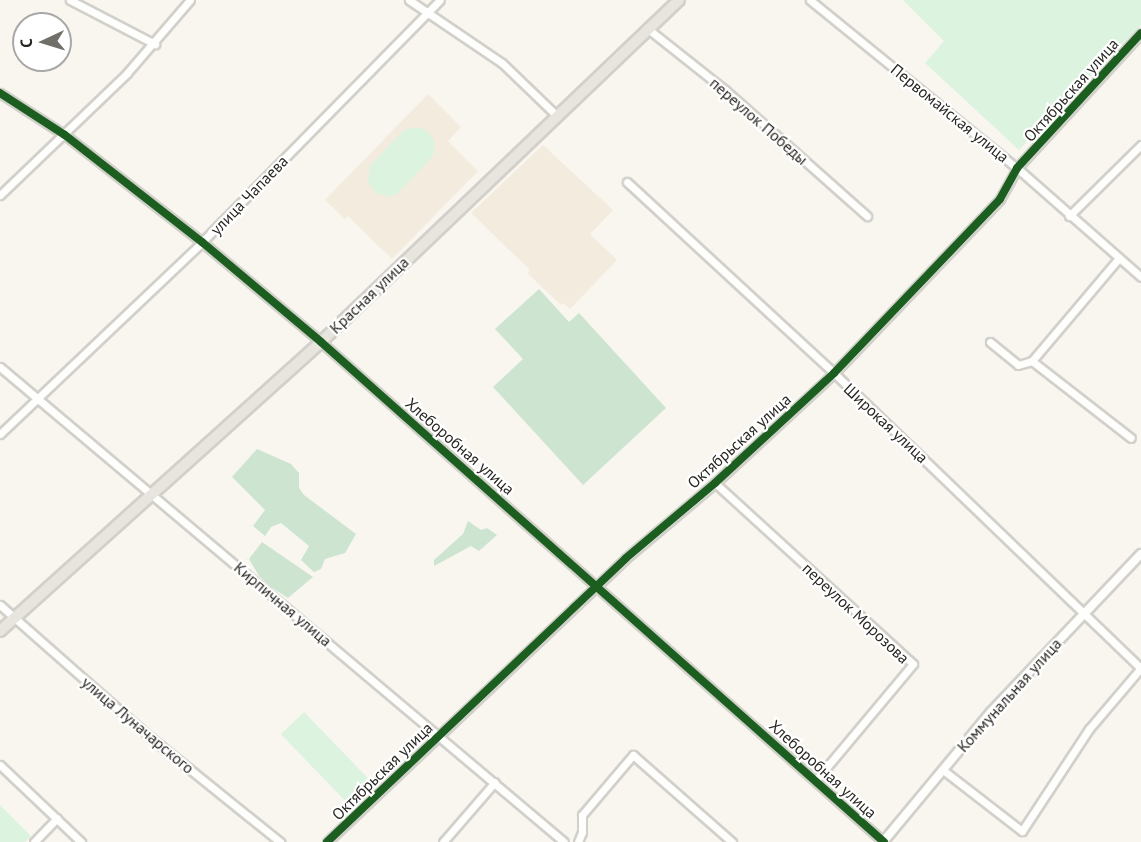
<!DOCTYPE html>
<meta charset="utf-8">
<style>
body{margin:0}
#map{position:relative;width:1141px;height:842px;overflow:hidden;background:#f9f6ef;font-family:"PT Sans",sans-serif}
div>[style]{position:absolute}
.built>*{inset:0;background:#f2ebde}
.green>*{inset:0;background:#dbf3df;transform-origin:0 0}
.forest>*{inset:0;background:#cce4d0}
.roads{filter:drop-shadow(2px 0 #d2d0ca) drop-shadow(-2px 0 #d2d0ca) drop-shadow(0 2px #d2d0ca) drop-shadow(0 -2px #d2d0ca)}
.minor>*{height:7px;margin:-3.5px;padding:0 3.5px;transform-origin:3.5px;border-radius:3.5px;background:#fefefd}
.tertiary>*{height:8px;margin:-4px;padding:0 4px;transform-origin:4px;border-radius:4px;background:#fefefd}
.primary>*{height:10px;margin:-5px;padding:0 5px;transform-origin:5px;border-radius:5px;background:#e8e5de}
.cycleway>*{height:8px;margin:-4px;padding:0 4px;transform-origin:4px;border-radius:4px;background:#1b5e20}
span{translate:-50% -50%;white-space:nowrap;text-align:center;line-height:1.15;-webkit-text-stroke:4.5px #fff;paint-order:stroke}
.street-label{font-size:16px;color:#282622}
.north{position:absolute;left:12px;top:12px;width:60px;height:60px;box-sizing:border-box;background:#fff;border:2px solid #a9a8a7;border-radius:50%;rotate:266deg;font-size:16px;font-weight:700;line-height:24px;text-align:center;color:#282622}
.north::after{content:'';display:block;margin:auto;width:21px;height:27px;background:#716f6a;clip-path:polygon(50% 0,100% 100%,50% 72%,0 100%)}
</style>
<div id="map">
<div class="built">
<div style="clip-path:polygon(428px 94px,461px 127px,448px 141px,478px 171px,392px 259px,348px 216px,345px 219px,325px 200px)"></div>
<div style="clip-path:polygon(543px 145px,613px 210px,590px 234px,617px 260px,570px 309px,563px 303px,561px 305px,527px 273px,530px 270px,471px 213px)"></div>
</div>
<div class="green">
<div style="clip-path:polygon(903px 0,1141px 0,1141px 25px,1019px 150px,925px 63px,944px 41px)"></div>
<div style="clip-path:polygon(417px 127px,426px 130px,433px 138px,435px 148px,432px 157px,398px 193px,389px 197px,376px 193px,368px 182px,370px 166px,404px 130px)"></div>
<div style="left:304px;top:712px;width:92px;height:32px;rotate:46deg"></div>
<div style="clip-path:polygon(0 805px,31px 836px,25px 842px,0 842px)"></div>
</div>
<div class="forest">
<div style="clip-path:polygon(539px 289px,569px 322px,579px 313px,666px 408px,583px 485px,493px 387px,523px 359px,495px 329px)"></div>
<div style="clip-path:polygon(257px 449px,291px 464px,299px 473px,299px 488px,304px 495px,356px 534px,345px 553px,325px 559px,321px 569px,314px 572px,301px 560px,309px 546px,281px 523px,271px 527px,265px 536px,253px 526px,265px 510px,232px 477px)"></div>
<div style="clip-path:polygon(468px 521px,481px 530px,487px 528px,497px 535px,479px 551px,471px 546px,434px 566px,434px 560px,463px 534px)"></div>
<div style="clip-path:polygon(262px 542px,313px 577px,288px 598px,271px 587px,259px 576px,249px 559px)"></div>
</div>
<div class="roads">
<div class="minor">
<div style="left:70px;top:0;width:96px;rotate:27.4deg"></div>
<div style="left:409px;top:0;width:112px;rotate:34.1deg"></div>
<div style="left:502px;top:63px;width:75px;rotate:43.9deg"></div>
<div style="left:810px;top:0;width:267px;rotate:39.1deg"></div>
<div style="left:1017px;top:168px;width:165px;rotate:41.3deg"></div>
<div style="left:648px;top:29px;width:98px;rotate:38.4deg"></div>
<div style="left:725px;top:90px;width:190px;rotate:41.6deg"></div>
<div style="left:0;top:93px;width:77px;rotate:32.9deg"></div>
<div style="left:65px;top:135px;width:174px;rotate:38deg"></div>
<div style="left:202px;top:242px;width:155px;rotate:40deg"></div>
<div style="left:321px;top:342px;width:753px;rotate:41.61deg"></div>
<div style="left:627px;top:182px;width:282px;rotate:42.7deg"></div>
<div style="left:834px;top:373px;width:426px;rotate:43.9deg"></div>
<div style="left:0;top:195px;width:176px;rotate:-43.8deg"></div>
<div style="left:127px;top:73px;width:96px;rotate:-49.2deg"></div>
<div style="left:1069px;top:216px;width:101px;rotate:-44.6deg"></div>
<div style="left:1119px;top:258px;width:135px;rotate:130.2deg"></div>
<div style="left:1032px;top:361px;width:125px;rotate:37.9deg"></div>
<div style="left:990px;top:342px;width:36px;rotate:39deg"></div>
<div style="left:1018px;top:365px;width:15px;rotate:-16deg"></div>
<div style="left:0;top:367px;width:737px;rotate:40.1deg"></div>
<div style="left:0;top:434px;width:279px;rotate:-43.5deg"></div>
<div style="left:202px;top:242px;width:339px;rotate:-45.5deg"></div>
<div style="left:715px;top:483px;width:268px;rotate:42.4deg"></div>
<div style="left:913px;top:664px;width:151px;rotate:129.9deg"></div>
<div style="left:0;top:605px;width:193px;rotate:41.4deg"></div>
<div style="left:145px;top:733px;width:174px;rotate:38.9deg"></div>
<div style="left:0;top:765px;width:112px;rotate:43.5deg"></div>
<div style="left:943px;top:770px;width:100px;rotate:37.7deg"></div>
<div style="left:1022px;top:831px;width:122px;rotate:-56.7deg"></div>
<div style="left:1089px;top:729px;width:80px;rotate:-49.6deg"></div>
<div style="left:34px;top:842px;width:33px;rotate:-46deg"></div>
<div style="left:327px;top:842px;width:412px;rotate:-43.5deg"></div>
<div style="left:626px;top:558px;width:116px;rotate:-40.1deg"></div>
<div style="left:715px;top:483px;width:162px;rotate:-42.7deg"></div>
<div style="left:834px;top:373px;width:240px;rotate:-46.3deg"></div>
<div style="left:1000px;top:199px;width:35px;rotate:-61deg"></div>
<div style="left:1017px;top:168px;width:183px;rotate:-47.4deg"></div>
<div style="left:443px;top:842px;width:79px;rotate:-49.1deg"></div>
<div style="left:578px;top:842px;width:11px;rotate:-68deg"></div>
<div style="left:582px;top:832px;width:17px;rotate:-90deg"></div>
<div style="left:582px;top:815px;width:79px;rotate:-49.6deg"></div>
<div style="left:633px;top:755px;width:132px;rotate:41.3deg"></div>
</div>
<div class="tertiary">
<div style="left:883px;top:842px;width:169px;rotate:-50.3deg"></div>
<div style="left:991px;top:712px;width:218px;rotate:-46.5deg"></div>
</div>
<div class="primary">
<div style="left:0;top:631px;width:432px;rotate:-42deg"></div>
<div style="left:321px;top:342px;width:495px;rotate:-43.7deg"></div>
</div>
</div>
<div class="cycleway">
<div style="left:0;top:93px;width:77px;rotate:32.9deg"></div>
<div style="left:65px;top:135px;width:174px;rotate:38deg"></div>
<div style="left:202px;top:242px;width:155px;rotate:40deg"></div>
<div style="left:321px;top:342px;width:753px;rotate:41.61deg"></div>
<div style="left:327px;top:842px;width:412px;rotate:-43.5deg"></div>
<div style="left:626px;top:558px;width:116px;rotate:-40.1deg"></div>
<div style="left:715px;top:483px;width:162px;rotate:-42.7deg"></div>
<div style="left:834px;top:373px;width:240px;rotate:-46.3deg"></div>
<div style="left:1000px;top:199px;width:35px;rotate:-61deg"></div>
<div style="left:1017px;top:168px;width:183px;rotate:-47.4deg"></div>
</div>
<div class="street-label">
<span style="left:1071px;top:90px;rotate:-48deg">Октябрьская улица</span>
<span style="left:950px;top:113px;rotate:39deg">Первомайская улица</span>
<span style="left:759px;top:121px;rotate:41deg">переулок Победы</span>
<span style="left:249px;top:195px;rotate:-46deg">улица Чапаева</span>
<span style="left:369px;top:295px;rotate:-44deg">Красная улица</span>
<span style="left:886px;top:423px;rotate:43deg">Широкая улица</span>
<span style="left:739px;top:441px;rotate:-42deg">Октябрьская улица</span>
<span style="left:460px;top:446px;rotate:41deg">Хлеборобная улица</span>
<span style="left:283px;top:604px;rotate:40deg">Кирпичная улица</span>
<span style="left:856px;top:613px;rotate:43deg">переулок Морозова</span>
<span style="left:1009px;top:695px;rotate:-48deg">Коммунальная улица</span>
<span style="left:138px;top:725px;rotate:40deg">улица Луначарского</span>
<span style="left:823px;top:769px;rotate:42deg">Хлеборобная улица</span>
<span style="left:382px;top:771px;rotate:-44deg">Октябрьская улица</span>
</div>
<div class="north">С</div>
</div>
